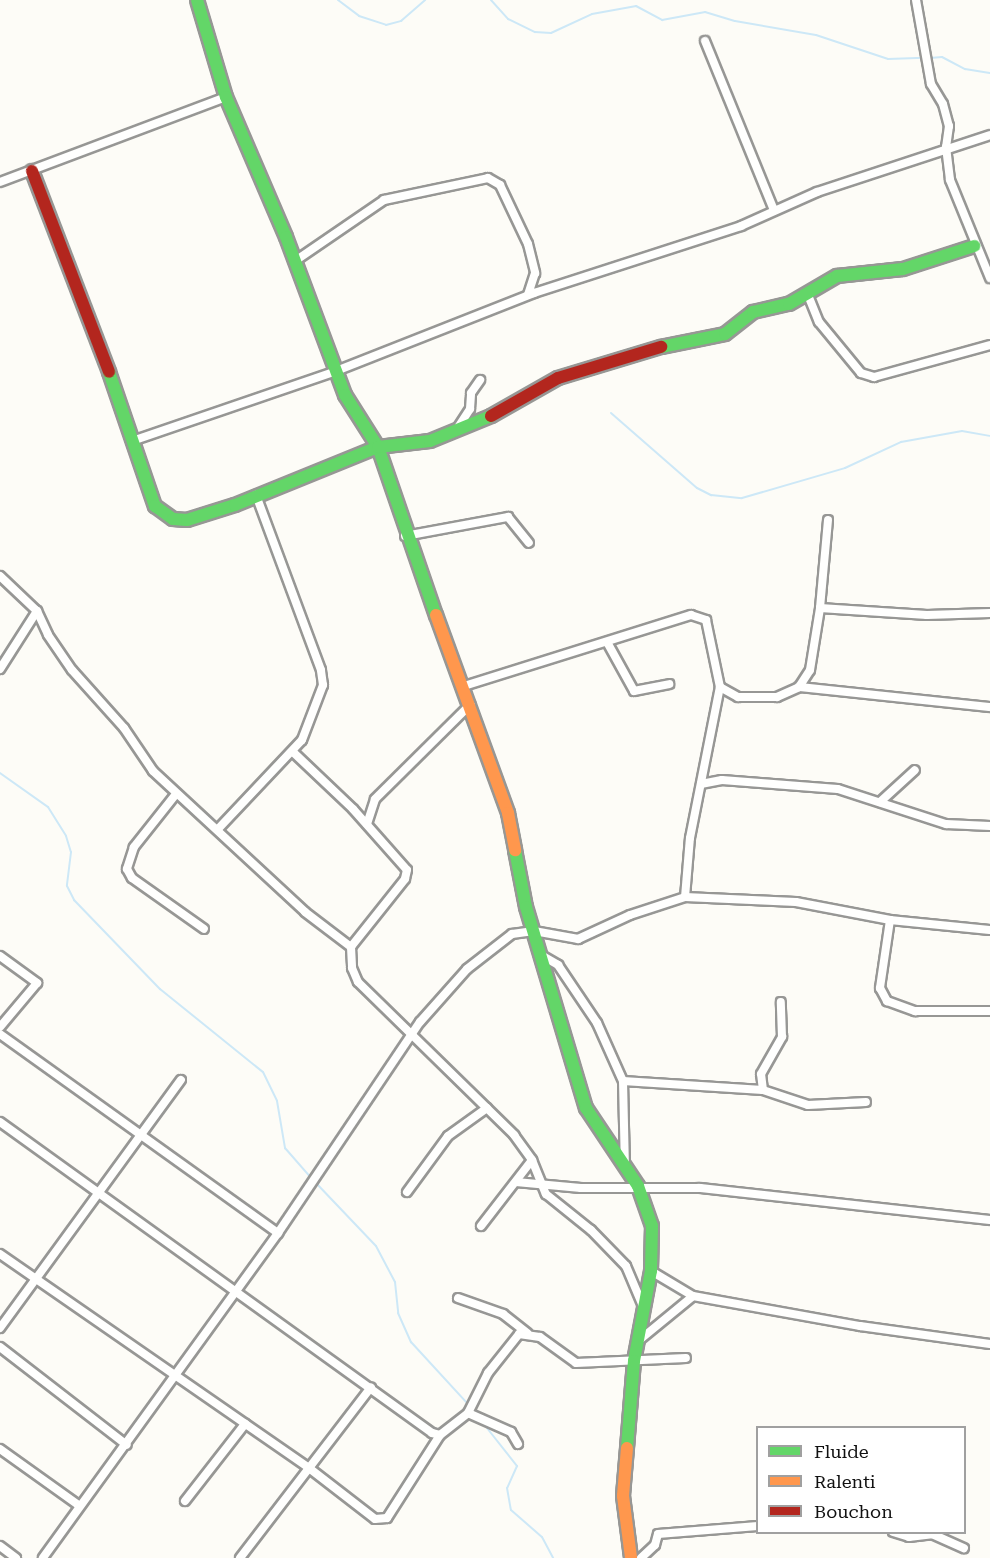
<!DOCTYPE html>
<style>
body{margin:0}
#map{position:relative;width:990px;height:1558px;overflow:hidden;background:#fdfcf7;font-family:"Roboto Serif",serif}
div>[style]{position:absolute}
.stream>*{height:2px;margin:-1px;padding:0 1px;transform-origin:1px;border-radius:1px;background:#cde8f7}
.roads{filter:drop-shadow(2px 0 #979795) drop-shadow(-2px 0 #979795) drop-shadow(0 2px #979795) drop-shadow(0 -2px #979795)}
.street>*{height:8px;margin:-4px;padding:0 4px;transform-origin:4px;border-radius:4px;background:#fffffe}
.fast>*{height:12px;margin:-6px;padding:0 6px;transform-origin:6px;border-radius:6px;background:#63d668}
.slow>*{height:12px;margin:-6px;padding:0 6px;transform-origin:6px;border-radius:6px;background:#ff974d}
.jam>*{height:12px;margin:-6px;padding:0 6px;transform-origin:6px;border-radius:6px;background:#b3261e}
span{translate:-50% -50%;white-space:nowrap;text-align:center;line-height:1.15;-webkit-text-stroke:6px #fff;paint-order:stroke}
.legend{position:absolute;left:756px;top:1426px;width:210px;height:108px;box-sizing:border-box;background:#fff;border:2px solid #a0a0a0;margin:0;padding:8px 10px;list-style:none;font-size:18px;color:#111}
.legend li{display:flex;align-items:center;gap:12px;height:30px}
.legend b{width:30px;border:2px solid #a0a0a0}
</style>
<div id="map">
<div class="stream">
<div style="left:338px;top:0;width:26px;rotate:37deg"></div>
<div style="left:359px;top:16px;width:28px;rotate:18deg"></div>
<div style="left:386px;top:25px;width:16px;rotate:-15deg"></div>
<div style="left:401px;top:21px;width:32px;rotate:-41deg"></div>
<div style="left:491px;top:0;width:25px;rotate:48deg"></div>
<div style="left:508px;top:19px;width:30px;rotate:26deg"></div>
<div style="left:535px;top:32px;width:16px;rotate:4deg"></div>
<div style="left:551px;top:33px;width:45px;rotate:-24.9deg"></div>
<div style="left:592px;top:14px;width:45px;rotate:-10.3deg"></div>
<div style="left:636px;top:6px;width:30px;rotate:28deg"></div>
<div style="left:662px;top:20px;width:44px;rotate:-10.5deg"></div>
<div style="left:705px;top:12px;width:31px;rotate:17deg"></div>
<div style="left:735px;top:21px;width:82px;rotate:9.8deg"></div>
<div style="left:816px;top:35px;width:76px;rotate:18.4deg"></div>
<div style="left:888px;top:59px;width:36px;rotate:-2deg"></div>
<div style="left:930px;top:58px;width:12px;rotate:-5deg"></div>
<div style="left:942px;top:57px;width:26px;rotate:28deg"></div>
<div style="left:965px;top:69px;width:25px;rotate:9deg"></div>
<div style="left:611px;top:413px;width:114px;rotate:41.1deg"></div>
<div style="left:697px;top:488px;width:16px;rotate:27deg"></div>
<div style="left:711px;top:495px;width:31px;rotate:6deg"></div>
<div style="left:742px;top:498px;width:107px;rotate:-16.2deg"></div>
<div style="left:845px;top:468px;width:62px;rotate:-24.9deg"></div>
<div style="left:901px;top:442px;width:62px;rotate:-10.2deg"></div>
<div style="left:962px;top:431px;width:28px;rotate:10deg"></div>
<div style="left:0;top:773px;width:59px;rotate:35.3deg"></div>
<div style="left:48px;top:807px;width:34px;rotate:58deg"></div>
<div style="left:66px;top:836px;width:17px;rotate:73deg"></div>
<div style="left:71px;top:852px;width:34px;rotate:97deg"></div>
<div style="left:67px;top:886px;width:16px;rotate:63deg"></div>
<div style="left:74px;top:900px;width:124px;rotate:46deg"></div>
<div style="left:160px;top:989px;width:132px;rotate:38.9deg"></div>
<div style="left:263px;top:1072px;width:32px;rotate:64deg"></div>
<div style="left:277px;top:1101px;width:48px;rotate:80.3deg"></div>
<div style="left:285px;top:1148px;width:41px;rotate:48.9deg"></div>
<div style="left:316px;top:1183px;width:87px;rotate:46.4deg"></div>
<div style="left:376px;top:1246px;width:41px;rotate:62.2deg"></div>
<div style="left:395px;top:1282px;width:31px;rotate:84deg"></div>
<div style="left:398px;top:1313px;width:32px;rotate:66deg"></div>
<div style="left:411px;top:1342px;width:86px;rotate:47.4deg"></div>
<div style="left:483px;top:1423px;width:55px;rotate:51.7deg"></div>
<div style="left:517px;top:1466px;width:24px;rotate:114deg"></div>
<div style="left:507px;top:1488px;width:22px;rotate:80deg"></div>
<div style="left:511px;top:1510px;width:41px;rotate:41.1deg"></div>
<div style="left:542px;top:1537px;width:24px;rotate:62deg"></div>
</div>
<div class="roads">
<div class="street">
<div style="left:916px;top:0;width:85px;rotate:79.9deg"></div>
<div style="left:931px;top:84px;width:23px;rotate:59deg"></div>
<div style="left:943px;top:104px;width:23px;rotate:75deg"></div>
<div style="left:949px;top:126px;width:21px;rotate:98deg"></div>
<div style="left:946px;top:147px;width:33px;rotate:83deg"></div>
<div style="left:950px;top:180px;width:106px;rotate:67.8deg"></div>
<div style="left:705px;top:41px;width:183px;rotate:67.8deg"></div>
<div style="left:0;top:182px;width:241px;rotate:-20.6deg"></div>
<div style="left:295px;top:261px;width:108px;rotate:-34.4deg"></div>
<div style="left:384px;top:200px;width:106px;rotate:-11.9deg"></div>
<div style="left:488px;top:178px;width:14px;rotate:30deg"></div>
<div style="left:500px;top:185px;width:65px;rotate:64.6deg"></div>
<div style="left:528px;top:244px;width:30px;rotate:76deg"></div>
<div style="left:535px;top:273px;width:23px;rotate:108deg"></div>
<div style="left:808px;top:295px;width:29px;rotate:68deg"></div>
<div style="left:819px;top:322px;width:66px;rotate:50.5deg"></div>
<div style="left:861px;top:373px;width:14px;rotate:17deg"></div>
<div style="left:874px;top:377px;width:120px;rotate:-15.4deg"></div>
<div style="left:457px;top:429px;width:24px;rotate:-57deg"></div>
<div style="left:470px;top:409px;width:16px;rotate:-86deg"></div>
<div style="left:471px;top:393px;width:16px;rotate:-55deg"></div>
<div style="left:135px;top:440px;width:213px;rotate:-18.9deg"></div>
<div style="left:336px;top:371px;width:213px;rotate:-21.5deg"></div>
<div style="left:534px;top:293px;width:218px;rotate:-17.9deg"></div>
<div style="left:741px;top:226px;width:83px;rotate:-24.1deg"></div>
<div style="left:817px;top:192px;width:182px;rotate:-18.2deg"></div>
<div style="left:828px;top:520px;width:88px;rotate:95.2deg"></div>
<div style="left:820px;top:608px;width:107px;rotate:3.7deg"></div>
<div style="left:927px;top:615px;width:63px;rotate:-1.8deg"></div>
<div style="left:405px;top:536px;width:105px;rotate:-10.5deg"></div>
<div style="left:508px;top:517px;width:33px;rotate:51deg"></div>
<div style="left:0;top:576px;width:51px;rotate:43.4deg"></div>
<div style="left:37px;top:611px;width:26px;rotate:65deg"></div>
<div style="left:48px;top:635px;width:42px;rotate:55.6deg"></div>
<div style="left:72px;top:670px;width:78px;rotate:48.1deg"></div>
<div style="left:124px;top:728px;width:52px;rotate:56deg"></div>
<div style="left:153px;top:771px;width:207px;rotate:42.8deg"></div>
<div style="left:305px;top:912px;width:58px;rotate:37.3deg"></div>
<div style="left:351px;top:947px;width:21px;rotate:87deg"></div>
<div style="left:352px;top:968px;width:15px;rotate:67deg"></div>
<div style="left:358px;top:982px;width:219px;rotate:44.4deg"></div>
<div style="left:514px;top:1135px;width:31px;rotate:54deg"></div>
<div style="left:532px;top:1160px;width:37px;rotate:68deg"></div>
<div style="left:546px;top:1194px;width:58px;rotate:38.7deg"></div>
<div style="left:591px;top:1230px;width:50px;rotate:45.8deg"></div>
<div style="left:626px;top:1266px;width:43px;rotate:67deg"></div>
<div style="left:607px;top:642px;width:56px;rotate:61.1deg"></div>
<div style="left:634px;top:691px;width:36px;rotate:-11deg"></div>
<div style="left:0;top:669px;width:69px;rotate:-57.5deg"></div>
<div style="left:464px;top:686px;width:238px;rotate:-17.4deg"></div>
<div style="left:691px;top:615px;width:16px;rotate:18deg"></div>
<div style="left:706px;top:620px;width:68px;rotate:78.2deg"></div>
<div style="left:720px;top:687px;width:21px;rotate:29deg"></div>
<div style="left:738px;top:697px;width:39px"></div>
<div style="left:777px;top:697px;width:24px;rotate:-24deg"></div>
<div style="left:799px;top:687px;width:20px;rotate:-57deg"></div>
<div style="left:810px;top:670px;width:63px;rotate:-80.8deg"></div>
<div style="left:799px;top:687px;width:192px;rotate:6deg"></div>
<div style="left:293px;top:752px;width:83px;rotate:43.5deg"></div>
<div style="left:353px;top:809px;width:81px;rotate:48.5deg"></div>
<div style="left:407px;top:870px;width:9px;rotate:103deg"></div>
<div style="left:405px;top:879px;width:87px;rotate:128.5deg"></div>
<div style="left:701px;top:784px;width:21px;rotate:-11deg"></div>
<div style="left:722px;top:780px;width:116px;rotate:4.4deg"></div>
<div style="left:838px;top:789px;width:114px;rotate:18deg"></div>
<div style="left:946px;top:824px;width:44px;rotate:2.6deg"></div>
<div style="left:176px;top:794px;width:68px;rotate:128.4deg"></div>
<div style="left:134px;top:847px;width:23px;rotate:108deg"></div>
<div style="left:127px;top:869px;width:10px;rotate:61deg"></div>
<div style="left:132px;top:878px;width:88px;rotate:35.3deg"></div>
<div style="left:880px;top:802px;width:47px;rotate:-42.4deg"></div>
<div style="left:367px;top:824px;width:26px;rotate:-72deg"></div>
<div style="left:375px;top:799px;width:134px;rotate:-44.7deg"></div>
<div style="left:218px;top:829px;width:122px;rotate:-46.7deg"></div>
<div style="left:302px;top:740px;width:59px;rotate:-69.1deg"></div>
<div style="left:323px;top:685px;width:15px;rotate:-98deg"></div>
<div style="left:321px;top:670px;width:187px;rotate:-110.4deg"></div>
<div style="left:685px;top:897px;width:59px;rotate:-85.2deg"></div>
<div style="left:690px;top:838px;width:154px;rotate:-78.8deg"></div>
<div style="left:890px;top:920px;width:69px;rotate:98.4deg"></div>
<div style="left:880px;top:988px;width:15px;rotate:62deg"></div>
<div style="left:887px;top:1001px;width:30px;rotate:20deg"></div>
<div style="left:915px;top:1011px;width:75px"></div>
<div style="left:541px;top:955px;width:20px;rotate:30deg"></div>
<div style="left:558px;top:965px;width:70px;rotate:56.1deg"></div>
<div style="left:597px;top:1023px;width:64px;rotate:65.9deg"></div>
<div style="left:623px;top:1081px;width:87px;rotate:88.7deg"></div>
<div style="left:0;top:956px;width:46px;rotate:36.1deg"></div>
<div style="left:37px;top:983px;width:57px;rotate:130.1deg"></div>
<div style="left:0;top:1034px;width:342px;rotate:35.6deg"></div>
<div style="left:278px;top:1233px;width:401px;rotate:125.9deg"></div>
<div style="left:623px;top:1081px;width:140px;rotate:3.7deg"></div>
<div style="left:763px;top:1090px;width:47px;rotate:18.4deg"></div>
<div style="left:808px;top:1105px;width:58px;rotate:-3deg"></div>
<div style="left:763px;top:1090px;width:16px;rotate:-97deg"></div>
<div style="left:761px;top:1074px;width:43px;rotate:-60.4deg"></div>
<div style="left:782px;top:1037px;width:35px;rotate:-92deg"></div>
<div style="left:0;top:1122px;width:532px;rotate:35.75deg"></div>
<div style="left:432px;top:1433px;width:8px;rotate:14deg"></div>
<div style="left:440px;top:1435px;width:36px;rotate:-38deg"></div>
<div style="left:468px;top:1413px;width:45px;rotate:-63.4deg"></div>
<div style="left:488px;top:1373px;width:50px;rotate:-51.5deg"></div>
<div style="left:519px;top:1334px;width:21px;rotate:8deg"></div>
<div style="left:540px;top:1337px;width:44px;rotate:35.8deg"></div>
<div style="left:576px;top:1363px;width:110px;rotate:-2.6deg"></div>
<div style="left:516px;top:1182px;width:65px;rotate:5.3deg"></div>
<div style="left:581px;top:1188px;width:119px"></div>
<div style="left:700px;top:1188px;width:292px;rotate:6.3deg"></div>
<div style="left:407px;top:1192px;width:69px;rotate:-53.8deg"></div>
<div style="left:448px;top:1136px;width:48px;rotate:-35.7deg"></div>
<div style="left:481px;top:1226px;width:83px;rotate:-52.3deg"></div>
<div style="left:278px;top:1233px;width:254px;rotate:-56.1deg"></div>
<div style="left:420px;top:1022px;width:71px;rotate:-48.4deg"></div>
<div style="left:467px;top:969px;width:57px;rotate:-37.9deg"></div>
<div style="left:512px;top:934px;width:22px;rotate:-8deg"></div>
<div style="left:534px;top:931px;width:45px;rotate:10.3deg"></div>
<div style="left:578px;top:939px;width:57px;rotate:-24.8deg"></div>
<div style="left:630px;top:915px;width:58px;rotate:-18.1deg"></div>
<div style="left:685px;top:897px;width:111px;rotate:2.6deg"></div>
<div style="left:796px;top:902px;width:96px;rotate:10.8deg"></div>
<div style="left:890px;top:920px;width:100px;rotate:5.7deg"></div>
<div style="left:0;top:1254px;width:376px;rotate:34.7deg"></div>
<div style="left:309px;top:1468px;width:83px;rotate:37.7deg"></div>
<div style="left:375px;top:1519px;width:12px;rotate:-5deg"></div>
<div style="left:387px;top:1518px;width:98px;rotate:-57.4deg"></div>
<div style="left:651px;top:1271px;width:49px;rotate:30.8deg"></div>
<div style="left:458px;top:1298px;width:48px;rotate:19.6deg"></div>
<div style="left:503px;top:1314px;width:31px;rotate:38deg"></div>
<div style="left:0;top:1328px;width:307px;rotate:-53.9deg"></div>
<div style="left:637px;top:1342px;width:72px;rotate:-39.4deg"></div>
<div style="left:693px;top:1296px;width:170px;rotate:10.2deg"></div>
<div style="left:860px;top:1326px;width:131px;rotate:7.9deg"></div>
<div style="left:0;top:1347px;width:160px;rotate:37.7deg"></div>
<div style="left:468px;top:1413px;width:47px;rotate:23.8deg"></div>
<div style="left:511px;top:1432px;width:14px;rotate:60deg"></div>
<div style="left:0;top:1449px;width:98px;rotate:35.5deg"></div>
<div style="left:185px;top:1501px;width:98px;rotate:-52.1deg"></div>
<div style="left:893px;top:1532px;width:17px;rotate:17deg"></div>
<div style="left:909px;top:1537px;width:23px;rotate:-7deg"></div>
<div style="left:932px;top:1534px;width:35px;rotate:24deg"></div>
<div style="left:0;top:1546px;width:20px;rotate:37deg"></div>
<div style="left:240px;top:1558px;width:215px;rotate:-52.5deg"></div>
<div style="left:641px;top:1558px;width:19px;rotate:-43deg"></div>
<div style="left:655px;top:1545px;width:11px;rotate:-75deg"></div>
<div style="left:658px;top:1534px;width:100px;rotate:-4.6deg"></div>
</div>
<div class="fast">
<div style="left:197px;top:0;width:101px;rotate:73.4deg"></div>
<div style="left:226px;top:97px;width:152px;rotate:66.8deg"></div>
<div style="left:286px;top:237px;width:169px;rotate:69.5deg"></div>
<div style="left:345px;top:395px;width:62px;rotate:57.6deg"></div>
<div style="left:378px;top:447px;width:178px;rotate:71deg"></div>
<div style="left:661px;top:347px;width:65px;rotate:-11.5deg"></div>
<div style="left:725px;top:334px;width:36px;rotate:-38deg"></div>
<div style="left:753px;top:312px;width:37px;rotate:-13deg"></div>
<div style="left:789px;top:304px;width:56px;rotate:-30.3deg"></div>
<div style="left:837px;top:276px;width:66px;rotate:-6.1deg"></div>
<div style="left:903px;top:269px;width:75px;rotate:-17.9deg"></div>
<div style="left:109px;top:372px;width:142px;rotate:71.1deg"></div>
<div style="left:155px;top:506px;width:22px;rotate:36deg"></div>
<div style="left:173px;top:519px;width:14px;rotate:4deg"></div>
<div style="left:187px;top:520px;width:50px;rotate:-17.4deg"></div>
<div style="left:235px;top:505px;width:154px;rotate:-22.1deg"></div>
<div style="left:378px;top:447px;width:52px;rotate:-6.6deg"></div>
<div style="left:430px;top:441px;width:66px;rotate:-22.3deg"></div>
<div style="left:515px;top:850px;width:58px;rotate:79.1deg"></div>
<div style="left:526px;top:907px;width:210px;rotate:73.4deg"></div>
<div style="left:586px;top:1108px;width:94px;rotate:56.3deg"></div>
<div style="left:638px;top:1186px;width:42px;rotate:70.7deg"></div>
<div style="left:652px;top:1226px;width:45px;rotate:91.3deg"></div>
<div style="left:651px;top:1271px;width:92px;rotate:100.7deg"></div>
<div style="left:634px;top:1361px;width:87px;rotate:94.6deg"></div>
</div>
<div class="slow">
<div style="left:436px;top:615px;width:211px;rotate:70deg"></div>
<div style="left:508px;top:813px;width:38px;rotate:79deg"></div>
<div style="left:627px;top:1448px;width:48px;rotate:94.8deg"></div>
<div style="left:623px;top:1496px;width:63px;rotate:82.6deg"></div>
</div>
<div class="jam">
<div style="left:32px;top:171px;width:215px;rotate:69deg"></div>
<div style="left:491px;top:416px;width:77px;rotate:-29.6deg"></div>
<div style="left:558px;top:378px;width:108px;rotate:-16.8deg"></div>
</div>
</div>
<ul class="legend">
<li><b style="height:8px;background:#63d668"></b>Fluide</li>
<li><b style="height:8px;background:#ff974d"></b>Ralenti</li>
<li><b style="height:8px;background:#b3261e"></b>Bouchon</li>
</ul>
</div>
